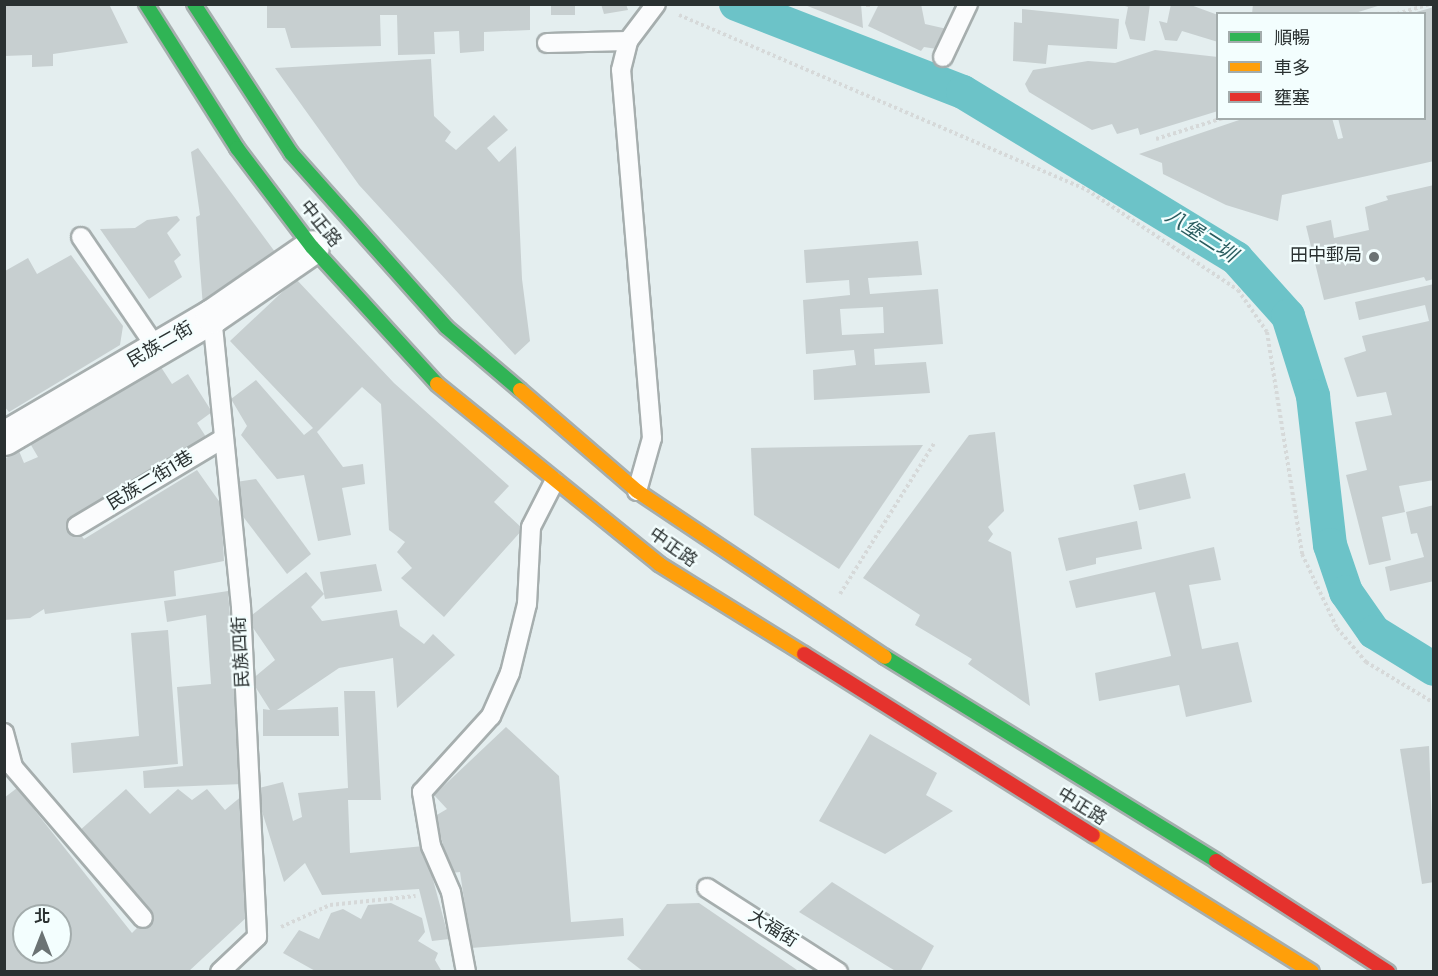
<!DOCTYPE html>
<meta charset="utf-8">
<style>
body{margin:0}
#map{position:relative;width:1438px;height:976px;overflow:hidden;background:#e4eeef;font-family:Overpass,"Noto Sans TC",sans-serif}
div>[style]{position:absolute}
.canal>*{height:34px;margin:-17px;padding:0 17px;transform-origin:17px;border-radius:17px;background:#6cc3c8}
.building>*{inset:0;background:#c7cfd0;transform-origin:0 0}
.path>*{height:4px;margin-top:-2px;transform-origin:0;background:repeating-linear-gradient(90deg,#d6d9d9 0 3px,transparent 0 6px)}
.roads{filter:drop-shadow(2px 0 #a6aeae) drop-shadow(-2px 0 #a6aeae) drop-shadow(0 2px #a6aeae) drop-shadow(0 -2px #a6aeae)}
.lane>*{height:18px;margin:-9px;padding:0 9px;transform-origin:9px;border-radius:9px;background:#fbfcfd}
.street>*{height:33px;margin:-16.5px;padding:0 16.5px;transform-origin:16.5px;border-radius:16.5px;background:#fbfcfd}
.fast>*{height:14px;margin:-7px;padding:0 7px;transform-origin:7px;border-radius:7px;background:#30b455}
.slow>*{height:14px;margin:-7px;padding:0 7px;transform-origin:7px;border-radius:7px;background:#ff9f0a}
.jam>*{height:14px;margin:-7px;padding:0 7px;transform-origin:7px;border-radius:7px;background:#e5322d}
.dots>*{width:16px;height:16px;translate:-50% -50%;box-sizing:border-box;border:3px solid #f3fefe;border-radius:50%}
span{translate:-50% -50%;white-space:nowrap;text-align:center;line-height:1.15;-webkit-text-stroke:4.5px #f3fefe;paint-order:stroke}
.street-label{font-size:18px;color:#2a3131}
.poi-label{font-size:18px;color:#2a3131}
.right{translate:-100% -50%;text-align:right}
.water-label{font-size:20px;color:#2a5c5f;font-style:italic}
.frame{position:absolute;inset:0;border:6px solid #2a3131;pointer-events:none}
.legend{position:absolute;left:1216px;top:12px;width:210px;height:108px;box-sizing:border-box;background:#f3fefe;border:2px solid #a3acac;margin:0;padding:8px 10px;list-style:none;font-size:18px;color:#2a3131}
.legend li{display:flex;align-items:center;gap:12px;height:30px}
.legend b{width:30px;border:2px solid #a3acac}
.north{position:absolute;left:12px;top:904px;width:60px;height:60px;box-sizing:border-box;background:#f3fefe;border:2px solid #a3acac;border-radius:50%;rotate:0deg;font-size:16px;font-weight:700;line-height:24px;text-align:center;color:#2a3131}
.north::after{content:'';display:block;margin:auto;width:21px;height:27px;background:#6b7374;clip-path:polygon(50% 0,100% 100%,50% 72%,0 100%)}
</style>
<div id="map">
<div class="canal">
<div style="left:736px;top:4px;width:243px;rotate:21.2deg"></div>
<div style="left:963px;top:92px;width:320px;rotate:31.3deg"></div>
<div style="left:1236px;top:258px;width:78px;rotate:48.1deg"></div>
<div style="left:1288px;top:316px;width:84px;rotate:72.6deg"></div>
<div style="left:1313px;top:396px;width:150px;rotate:83.5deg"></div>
<div style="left:1330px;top:545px;width:50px;rotate:71.2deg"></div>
<div style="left:1346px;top:592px;width:49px;rotate:55deg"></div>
<div style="left:1374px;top:632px;width:70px;rotate:31.7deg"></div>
</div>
<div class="building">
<div style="clip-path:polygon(4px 4px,109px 4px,128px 43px,53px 54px,53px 66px,32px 67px,32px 55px,4px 56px)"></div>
<div style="clip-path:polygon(267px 4px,530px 4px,530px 30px,484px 32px,484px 51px,460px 53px,459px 31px,434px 32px,435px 54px,398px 55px,397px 15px,380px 15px,381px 46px,291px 48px,285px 28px,267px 28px)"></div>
<div style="left:551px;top:4px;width:24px;height:11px"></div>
<div style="clip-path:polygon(601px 4px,626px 4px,628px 10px,604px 14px)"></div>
<div style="clip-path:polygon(805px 4px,861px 4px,863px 28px,805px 5px)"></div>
<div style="clip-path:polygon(879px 4px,921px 4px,925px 24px,947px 29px,943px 50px,924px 47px,921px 51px,868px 26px)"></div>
<div style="clip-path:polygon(1119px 4px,1150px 4px,1145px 41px,1130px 39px,1125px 23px,1128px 7px)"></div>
<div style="clip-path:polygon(1171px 4px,1188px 4px,1218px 15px,1218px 42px,1182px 31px,1177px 41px,1165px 40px,1159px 21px,1167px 23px)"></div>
<div style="clip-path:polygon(1253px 4px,1380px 4px,1381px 5px,1352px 14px,1252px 14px)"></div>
<div style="clip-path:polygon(1434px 7px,1434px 161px,1282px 195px,1278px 221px,1226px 205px,1163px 174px,1162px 163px,1139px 154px,1245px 118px,1332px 118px,1338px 139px,1343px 138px,1338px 118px,1424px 118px,1424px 14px,1413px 13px)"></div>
<div style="clip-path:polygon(1022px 9px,1119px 19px,1117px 49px,1048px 45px,1046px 64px,1013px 61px,1014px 22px,1022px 23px)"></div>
<div style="clip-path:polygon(1155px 50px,1218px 57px,1218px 111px,1140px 135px,1138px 128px,1117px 134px,1112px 124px,1092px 130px,1029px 92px,1025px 84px,1033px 70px,1088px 61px,1115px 63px)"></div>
<div style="clip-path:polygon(431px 59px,434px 116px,451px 132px,445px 141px,456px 150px,494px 115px,508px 130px,487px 148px,499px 162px,516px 146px,522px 279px,530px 341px,515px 355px,359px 185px,275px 68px)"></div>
<div style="clip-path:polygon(198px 148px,278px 256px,203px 307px,196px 217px,200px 215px,191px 152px)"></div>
<div style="clip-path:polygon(1434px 185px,1434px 279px,1426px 281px,1424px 277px,1324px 300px,1306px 226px,1331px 220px,1334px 238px,1369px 230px,1365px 207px,1388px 200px,1386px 196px)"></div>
<div style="clip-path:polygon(177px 216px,180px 220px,167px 233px,181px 255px,174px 261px,182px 277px,149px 299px,100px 229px,135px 228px,147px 220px)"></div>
<div style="clip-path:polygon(evenodd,918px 241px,922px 275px,868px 278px,870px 294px,938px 289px,943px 344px,874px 349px,875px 365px,926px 362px,930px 393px,814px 400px,813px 370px,856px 365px,854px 350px,806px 354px,803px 300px,850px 295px,849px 280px,806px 283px,804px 250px,918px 241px,883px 307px,884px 333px,842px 335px,840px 309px,883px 307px)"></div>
<div style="clip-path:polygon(71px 255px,123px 326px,120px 345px,9px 412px,4px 406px,5px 271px,28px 258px,37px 274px)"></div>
<div style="clip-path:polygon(296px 279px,394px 383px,509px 486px,494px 502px,523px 529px,444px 617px,401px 578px,412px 568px,397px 552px,405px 542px,389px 530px,381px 404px,362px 387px,317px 432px,343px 467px,363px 464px,365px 484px,342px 488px,351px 535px,318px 541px,304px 475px,277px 479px,241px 435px,247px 426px,231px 399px,256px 380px,304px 435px,313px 428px,230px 341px)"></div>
<div style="clip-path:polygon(1434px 284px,1434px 480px,1399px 486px,1405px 512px,1382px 517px,1391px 560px,1369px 565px,1346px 475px,1367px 470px,1355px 422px,1392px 415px,1386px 392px,1357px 397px,1344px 358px,1366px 351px,1362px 336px,1429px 321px,1425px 305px,1359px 320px,1355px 302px)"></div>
<div style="clip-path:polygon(157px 361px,172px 384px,188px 374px,212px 412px,197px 423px,208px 440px,69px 520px,84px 539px,197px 470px,221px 504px,224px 561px,174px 571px,176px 596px,45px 614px,44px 609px,30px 618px,4px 620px,4px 459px,19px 451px,24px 463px,38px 457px,28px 440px)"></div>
<div style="clip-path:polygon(995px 432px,1004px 511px,988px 527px,993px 534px,988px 541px,1011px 552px,1030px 706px,968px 664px,972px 659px,915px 625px,920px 615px,863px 578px,969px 435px)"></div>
<div style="clip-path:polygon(923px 445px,839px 569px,754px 515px,751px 448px)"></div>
<div style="left:1185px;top:473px;width:26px;height:53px;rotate:77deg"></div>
<div style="clip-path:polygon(256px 479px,311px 554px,287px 574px,238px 510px,236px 482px)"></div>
<div style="clip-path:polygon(1434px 505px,1434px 581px,1390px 591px,1385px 567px,1424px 557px,1417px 533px,1411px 534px,1406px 512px)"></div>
<div style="clip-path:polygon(1137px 521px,1142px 549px,1096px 558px,1096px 564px,1066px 571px,1058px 538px)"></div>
<div style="clip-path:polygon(1214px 547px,1221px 580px,1189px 585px,1202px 649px,1238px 642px,1252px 702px,1186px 717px,1179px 685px,1099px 701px,1095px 673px,1171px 656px,1155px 592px,1076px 608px,1069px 581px)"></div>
<div style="clip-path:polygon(376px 564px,382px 591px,325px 599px,324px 594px,311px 607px,322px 621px,397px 610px,400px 626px,424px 644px,433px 634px,455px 655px,397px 708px,393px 658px,339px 668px,277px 710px,338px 707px,339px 736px,263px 736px,263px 709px,270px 710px,251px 680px,275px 660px,247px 619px,306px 572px,324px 594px,320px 572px)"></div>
<div style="clip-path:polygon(228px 591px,243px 784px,144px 788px,143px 771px,183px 766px,177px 687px,211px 684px,206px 615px,167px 622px,164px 601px)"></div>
<div style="clip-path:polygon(168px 630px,178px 764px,73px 773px,71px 743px,139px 736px,131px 633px)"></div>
<div style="clip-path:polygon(344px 691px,375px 691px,381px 800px,348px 800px,350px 853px,424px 846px,449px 939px,432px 941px,419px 889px,322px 895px,305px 863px,284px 882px,255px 789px,283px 782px,293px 821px,302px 817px,298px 793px,348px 788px)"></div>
<div style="clip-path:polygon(506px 727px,559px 776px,571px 922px,623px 918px,624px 936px,471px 948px,460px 872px,451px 873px,435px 816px,447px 809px,434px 795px)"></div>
<div style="clip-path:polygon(870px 734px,937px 773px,926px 795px,953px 811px,885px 854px,819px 821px)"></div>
<div style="clip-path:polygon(1429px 746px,1434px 882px,1422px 884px,1400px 749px)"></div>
<div style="clip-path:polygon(evenodd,17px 788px,132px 933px,149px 916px,78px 832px,126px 789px,150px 814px,178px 789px,192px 800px,207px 789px,225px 810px,243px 795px,248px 916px,188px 972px,4px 972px,4px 798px,17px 788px,24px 916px,60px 916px,60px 952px,24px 952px,24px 916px)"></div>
<div style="clip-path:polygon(832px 882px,934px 946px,920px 972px,897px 972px,799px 912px)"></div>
<div style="clip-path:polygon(391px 903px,422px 918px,425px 932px,418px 941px,438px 953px,435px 960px,442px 972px,317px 972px,283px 953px,299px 930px,319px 939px,331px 913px,343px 909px,361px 919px,368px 905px)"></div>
<div style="clip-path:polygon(699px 903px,800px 972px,644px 972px,627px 959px,667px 904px)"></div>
</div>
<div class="path">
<div style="left:868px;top:4px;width:6px;rotate:90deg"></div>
<div style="left:1397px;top:14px;width:34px;rotate:-17deg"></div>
<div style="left:679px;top:15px;width:444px;rotate:23.2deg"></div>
<div style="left:1087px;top:190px;width:181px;rotate:33.5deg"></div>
<div style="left:1238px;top:290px;width:51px;rotate:55.4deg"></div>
<div style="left:1267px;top:332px;width:225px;rotate:81deg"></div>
<div style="left:1302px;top:554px;width:82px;rotate:64.7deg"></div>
<div style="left:1337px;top:628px;width:45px;rotate:49.5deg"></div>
<div style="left:1366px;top:662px;width:79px;rotate:31.1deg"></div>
<div style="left:1156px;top:139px;width:70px;rotate:-17.4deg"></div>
<div style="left:840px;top:594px;width:179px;rotate:-58deg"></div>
<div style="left:281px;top:927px;width:54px;rotate:-24.2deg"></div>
<div style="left:330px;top:905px;width:86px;rotate:-6deg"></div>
</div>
<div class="roads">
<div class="lane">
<div style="left:547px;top:43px;width:81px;rotate:-1.4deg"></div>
<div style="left:943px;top:57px;width:59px;rotate:-64.7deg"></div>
<div style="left:81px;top:237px;width:135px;rotate:55.8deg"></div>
<div style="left:212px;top:316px;width:292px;rotate:84.3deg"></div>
<div style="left:241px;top:607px;width:330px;rotate:87.2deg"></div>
<div style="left:257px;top:937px;width:51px;rotate:136.6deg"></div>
<div style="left:637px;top:491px;width:55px;rotate:-74.2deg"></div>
<div style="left:652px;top:438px;width:369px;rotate:-94.8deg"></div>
<div style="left:621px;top:70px;width:30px;rotate:-76deg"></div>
<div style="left:628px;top:41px;width:46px;rotate:-52.9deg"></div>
<div style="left:77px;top:526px;width:171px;rotate:-30.9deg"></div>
<div style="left:4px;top:733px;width:35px;rotate:75deg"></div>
<div style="left:13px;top:767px;width:199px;rotate:49.3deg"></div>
<div style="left:707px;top:888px;width:156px;rotate:32.7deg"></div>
<div style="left:466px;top:972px;width:81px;rotate:-100.6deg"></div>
<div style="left:451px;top:892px;width:50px;rotate:-113.5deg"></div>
<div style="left:431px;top:846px;width:55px;rotate:-99.5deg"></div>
<div style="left:422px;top:792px;width:103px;rotate:-47.8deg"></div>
<div style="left:491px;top:716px;width:47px;rotate:-66.2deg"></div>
<div style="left:510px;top:673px;width:71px;rotate:-76.2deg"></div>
<div style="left:527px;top:604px;width:77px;rotate:-87deg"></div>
<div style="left:531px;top:527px;width:51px;rotate:-62.9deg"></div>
</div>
<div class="street">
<div style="left:4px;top:438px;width:241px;rotate:-30.4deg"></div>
<div style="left:212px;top:316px;width:121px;rotate:-34.6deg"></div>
</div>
<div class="fast">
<div style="left:146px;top:4px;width:170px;rotate:57.7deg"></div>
<div style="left:237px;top:148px;width:124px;rotate:52.9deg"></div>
<div style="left:312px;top:247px;width:185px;rotate:47.6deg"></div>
<div style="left:194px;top:4px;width:178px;rotate:56.9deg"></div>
<div style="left:291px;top:153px;width:233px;rotate:48.3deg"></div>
<div style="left:446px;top:327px;width:97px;rotate:40.4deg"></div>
<div style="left:885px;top:657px;width:389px;rotate:31.6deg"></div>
</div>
<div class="slow">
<div style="left:437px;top:384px;width:286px;rotate:39deg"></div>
<div style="left:659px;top:564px;width:171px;rotate:31.8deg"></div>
<div style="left:520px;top:390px;width:155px;rotate:40.8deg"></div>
<div style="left:637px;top:491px;width:298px;rotate:33.8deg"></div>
<div style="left:1093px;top:835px;width:258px;rotate:32deg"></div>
</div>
<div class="jam">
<div style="left:804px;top:654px;width:341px;rotate:32.1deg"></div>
<div style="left:1216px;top:861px;width:205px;rotate:32.8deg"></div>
</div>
</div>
<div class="dots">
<div style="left:1374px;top:257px;background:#6b7374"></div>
</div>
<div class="street-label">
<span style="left:319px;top:225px;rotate:51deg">中正路</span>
<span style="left:161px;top:346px;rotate:-30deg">民族二街</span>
<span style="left:151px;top:482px;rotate:-31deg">民族二街1巷</span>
<span style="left:672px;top:549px;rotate:35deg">中正路</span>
<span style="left:243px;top:652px;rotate:-93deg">民族四街</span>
<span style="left:1081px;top:808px;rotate:32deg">中正路</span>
<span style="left:772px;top:930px;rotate:32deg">大福街</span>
</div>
<div class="poi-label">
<span class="right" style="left:1362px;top:257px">田中郵局</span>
</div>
<div class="water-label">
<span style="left:1200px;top:237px;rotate:33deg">八堡二圳</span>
</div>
<div class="frame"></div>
<ul class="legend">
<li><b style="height:8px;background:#30b455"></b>順暢</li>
<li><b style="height:8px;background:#ff9f0a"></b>車多</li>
<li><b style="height:8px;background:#e5322d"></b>壅塞</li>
</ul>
<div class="north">北</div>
</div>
